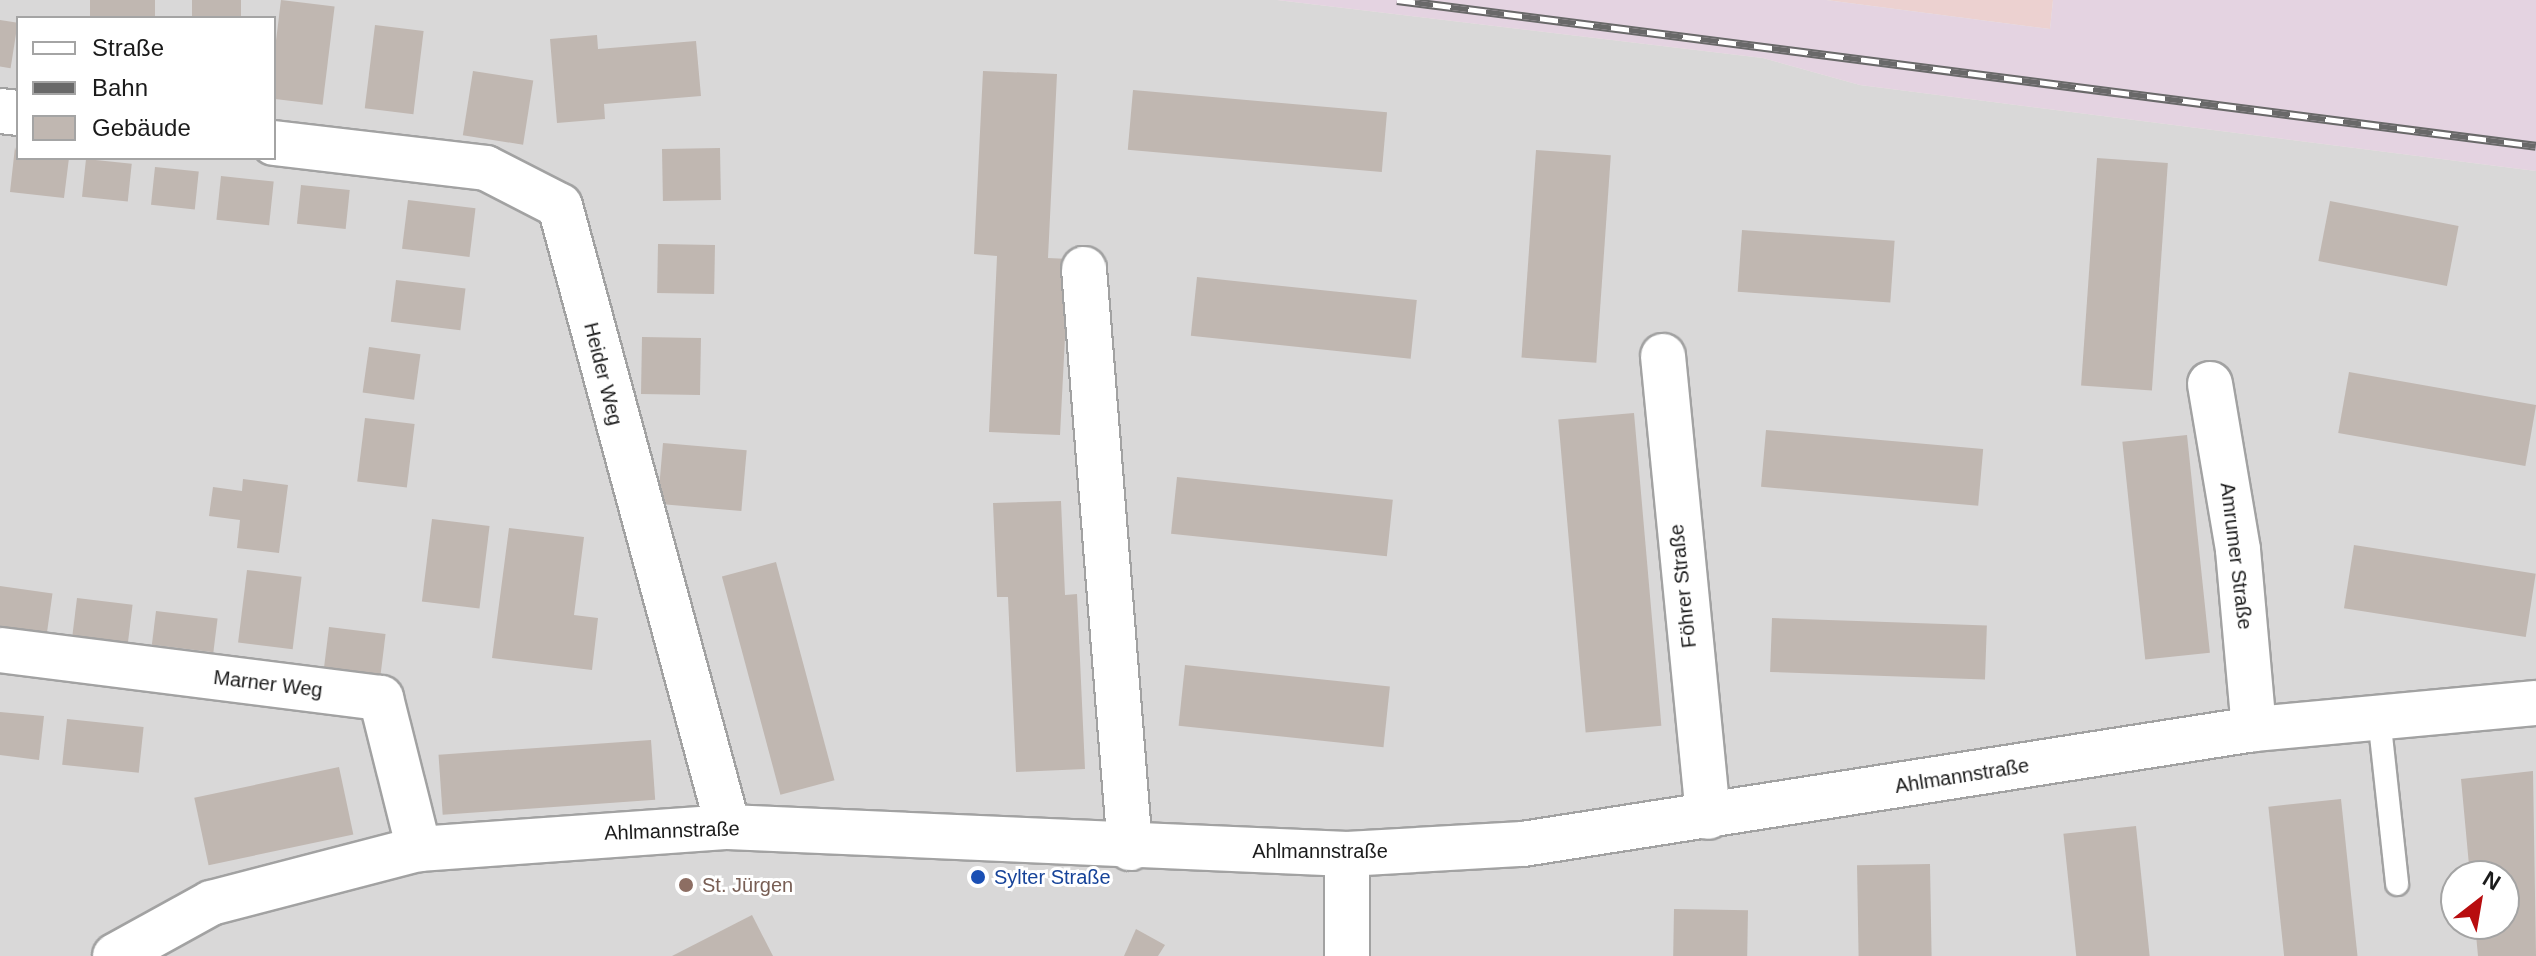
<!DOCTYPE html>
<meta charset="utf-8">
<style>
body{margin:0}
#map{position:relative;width:2536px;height:956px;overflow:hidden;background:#ece8e1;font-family:Arial,sans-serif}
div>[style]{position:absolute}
.residential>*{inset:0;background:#d9d8d8}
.commercial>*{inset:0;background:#ecd1d0}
.industrial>*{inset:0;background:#e4d3e1}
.building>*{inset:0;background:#c0b7b1;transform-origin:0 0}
.roads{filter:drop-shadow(2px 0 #a2a2a2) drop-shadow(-2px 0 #a2a2a2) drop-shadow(0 2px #a2a2a2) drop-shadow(0 -2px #a2a2a2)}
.lane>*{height:22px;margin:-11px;padding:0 11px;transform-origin:11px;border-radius:11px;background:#fff}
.street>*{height:44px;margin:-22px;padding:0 22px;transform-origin:22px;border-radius:22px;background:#fff}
.rail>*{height:9px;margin-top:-4.5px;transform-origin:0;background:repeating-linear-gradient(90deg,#fff 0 18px,#696969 0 36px);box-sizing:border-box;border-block:2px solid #696969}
.dots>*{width:22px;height:22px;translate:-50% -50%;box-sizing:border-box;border:4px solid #fff;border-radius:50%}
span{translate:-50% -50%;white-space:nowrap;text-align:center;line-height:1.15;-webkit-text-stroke:6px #fff;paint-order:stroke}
.street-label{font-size:20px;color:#1b1b1b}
.transit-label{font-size:20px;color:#164399}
.left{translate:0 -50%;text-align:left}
.education-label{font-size:20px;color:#785e54}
.legend{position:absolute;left:16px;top:16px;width:260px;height:144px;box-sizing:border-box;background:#fff;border:2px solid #a4a4a4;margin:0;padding:10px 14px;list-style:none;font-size:24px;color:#1b1b1b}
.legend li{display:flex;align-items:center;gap:16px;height:40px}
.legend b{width:40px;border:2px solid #a4a4a4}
.north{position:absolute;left:2440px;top:860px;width:80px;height:80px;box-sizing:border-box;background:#fff;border:2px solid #a4a4a4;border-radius:50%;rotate:31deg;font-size:22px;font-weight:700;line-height:32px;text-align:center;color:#1b1b1b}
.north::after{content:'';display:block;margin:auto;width:28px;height:36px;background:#b80d0f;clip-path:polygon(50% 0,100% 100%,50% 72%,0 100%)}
</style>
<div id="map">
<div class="residential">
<div style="clip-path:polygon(evenodd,0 0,1277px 0,1763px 58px,1860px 85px,2536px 171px,2536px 956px,0 956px,0 0,18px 18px,274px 18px,274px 158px,18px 158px,18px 18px,0 0,2456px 876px,2504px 876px,2504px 924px,2456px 924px,2456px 876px)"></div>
</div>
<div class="commercial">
<div style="clip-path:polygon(1826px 0,2053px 0,2050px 29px)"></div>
</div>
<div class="industrial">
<div style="clip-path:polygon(1277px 0,1826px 0,2050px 29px,2053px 0,2536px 0,2536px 171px,1860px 85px,1763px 58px)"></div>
</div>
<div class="building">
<div style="left:90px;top:0;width:65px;height:18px"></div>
<div style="left:192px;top:0;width:49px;height:18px"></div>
<div style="left:281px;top:0;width:54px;height:99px;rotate:7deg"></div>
<div style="left:0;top:20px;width:18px;height:46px;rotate:9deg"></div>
<div style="left:375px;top:25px;width:49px;height:84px;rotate:7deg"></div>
<div style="clip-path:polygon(597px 35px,598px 49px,696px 41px,701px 96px,604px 104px,605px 119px,557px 123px,550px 39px)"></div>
<div style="left:473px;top:71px;width:61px;height:65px;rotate:9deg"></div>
<div style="clip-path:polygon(983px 71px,1057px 74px,1048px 258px,1069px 259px,1060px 435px,989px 432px,997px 256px,974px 254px)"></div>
<div style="left:1133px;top:90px;width:255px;height:60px;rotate:5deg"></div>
<div style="clip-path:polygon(15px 147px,18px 158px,69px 158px,64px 198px,10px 192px)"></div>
<div style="left:720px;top:148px;width:52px;height:58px;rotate:89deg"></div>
<div style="left:1536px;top:150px;width:75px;height:208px;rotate:4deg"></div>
<div style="left:2097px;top:158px;width:71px;height:228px;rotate:4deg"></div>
<div style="left:86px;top:159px;width:46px;height:38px;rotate:6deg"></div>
<div style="left:155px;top:167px;width:44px;height:38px;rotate:6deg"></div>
<div style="left:221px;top:176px;width:53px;height:44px;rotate:6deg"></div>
<div style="left:301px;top:185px;width:49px;height:39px;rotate:6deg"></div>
<div style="left:408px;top:200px;width:68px;height:49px;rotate:7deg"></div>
<div style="left:2330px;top:201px;width:131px;height:61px;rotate:11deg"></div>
<div style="left:1742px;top:230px;width:153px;height:62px;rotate:4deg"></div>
<div style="left:658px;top:244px;width:57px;height:49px;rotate:1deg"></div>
<div style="left:1197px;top:277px;width:221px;height:59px;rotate:6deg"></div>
<div style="left:396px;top:280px;width:70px;height:42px;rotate:7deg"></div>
<div style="left:642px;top:337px;width:59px;height:57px;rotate:1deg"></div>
<div style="left:369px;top:347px;width:52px;height:46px;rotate:8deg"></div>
<div style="left:2349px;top:372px;width:190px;height:62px;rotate:10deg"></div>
<div style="left:1634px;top:413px;width:314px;height:76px;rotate:85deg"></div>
<div style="left:365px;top:418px;width:50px;height:64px;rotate:7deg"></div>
<div style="left:1766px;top:430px;width:218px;height:57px;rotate:5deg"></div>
<div style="left:2187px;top:435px;width:219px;height:65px;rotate:84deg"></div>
<div style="left:663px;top:443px;width:84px;height:61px;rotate:5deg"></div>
<div style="left:1177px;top:477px;width:217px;height:57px;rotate:6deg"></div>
<div style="clip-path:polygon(243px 479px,288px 485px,279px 553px,237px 548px,240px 520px,209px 516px,213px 487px,242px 491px)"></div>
<div style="clip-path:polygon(1061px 501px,1065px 595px,1077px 594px,1085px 769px,1016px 772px,1008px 597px,997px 597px,993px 503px)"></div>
<div style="left:432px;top:519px;width:58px;height:83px;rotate:7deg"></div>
<div style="clip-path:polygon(509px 528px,584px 537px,574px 615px,598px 618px,592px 670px,492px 658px)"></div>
<div style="left:2354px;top:545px;width:184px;height:64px;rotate:9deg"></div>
<div style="left:776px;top:562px;width:226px;height:56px;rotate:75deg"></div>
<div style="left:247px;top:570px;width:55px;height:73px;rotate:7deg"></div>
<div style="left:0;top:586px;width:53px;height:44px;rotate:8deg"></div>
<div style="left:77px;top:598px;width:56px;height:39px;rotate:7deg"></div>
<div style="left:156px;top:611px;width:62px;height:34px;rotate:7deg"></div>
<div style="left:1772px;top:618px;width:215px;height:54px;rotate:2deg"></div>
<div style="left:329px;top:627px;width:57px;height:45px;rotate:7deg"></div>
<div style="left:1185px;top:665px;width:206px;height:61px;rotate:6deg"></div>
<div style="clip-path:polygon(0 712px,44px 716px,39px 760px,0 755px)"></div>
<div style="left:67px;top:719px;width:77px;height:46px;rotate:6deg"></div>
<div style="left:651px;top:740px;width:60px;height:213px;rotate:86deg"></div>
<div style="left:339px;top:767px;width:69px;height:148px;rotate:78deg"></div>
<div style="clip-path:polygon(2533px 771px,2536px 956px,2478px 956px,2475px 924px,2504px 924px,2504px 876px,2470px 876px,2461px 779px)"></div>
<div style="left:2341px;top:799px;width:158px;height:73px;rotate:84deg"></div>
<div style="left:2136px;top:826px;width:131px;height:73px;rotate:84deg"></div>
<div style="left:1930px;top:864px;width:92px;height:73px;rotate:89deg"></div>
<div style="left:1674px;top:909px;width:74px;height:47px;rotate:1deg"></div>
<div style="clip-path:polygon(752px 915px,773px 956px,672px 956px)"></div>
<div style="clip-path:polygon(1136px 929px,1165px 945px,1158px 956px,1124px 956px)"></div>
</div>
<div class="roads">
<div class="lane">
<div style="left:2379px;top:717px;width:168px;rotate:83.8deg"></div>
</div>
<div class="street">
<div style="left:0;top:111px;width:18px;rotate:6deg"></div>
<div style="left:274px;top:143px;width:213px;rotate:6.7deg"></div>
<div style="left:486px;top:168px;width:83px;rotate:27.2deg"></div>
<div style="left:560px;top:206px;width:643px;rotate:74.86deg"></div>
<div style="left:1084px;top:269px;width:581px;rotate:85.46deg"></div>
<div style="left:1663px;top:356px;width:463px;rotate:84.4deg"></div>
<div style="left:2210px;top:384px;width:168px;rotate:80.4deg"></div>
<div style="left:2238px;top:550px;width:180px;rotate:84.9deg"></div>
<div style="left:0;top:650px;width:384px;rotate:7.2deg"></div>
<div style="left:381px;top:698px;width:156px;rotate:75.9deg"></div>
<div style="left:1347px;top:854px;width:102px;rotate:90deg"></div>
<div style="left:115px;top:956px;width:110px;rotate:-28.9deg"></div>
<div style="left:211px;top:903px;width:215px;rotate:-14.6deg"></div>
<div style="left:419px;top:849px;width:310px;rotate:-4.1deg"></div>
<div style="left:728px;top:827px;width:620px;rotate:2.5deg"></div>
<div style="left:1347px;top:854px;width:176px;rotate:-3.3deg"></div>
<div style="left:1523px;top:844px;width:740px;rotate:-8.94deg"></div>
<div style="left:2254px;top:729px;width:283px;rotate:-5.3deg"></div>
</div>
</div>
<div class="rail">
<div style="left:1397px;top:0;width:1148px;rotate:7.3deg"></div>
</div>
<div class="dots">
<div style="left:978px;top:877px;background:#1a4fb4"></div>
<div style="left:686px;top:885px;background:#8d6e63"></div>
</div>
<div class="street-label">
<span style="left:603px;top:374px;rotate:76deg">Heider Weg</span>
<span style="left:2236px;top:556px;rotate:83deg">Amrumer Straße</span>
<span style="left:1683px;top:586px;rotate:-96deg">Föhrer Straße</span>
<span style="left:268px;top:684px;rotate:7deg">Marner Weg</span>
<span style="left:1962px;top:776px;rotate:-9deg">Ahlmannstraße</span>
<span style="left:672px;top:831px;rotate:-2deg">Ahlmannstraße</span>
<span style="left:1320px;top:851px">Ahlmannstraße</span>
</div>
<div class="transit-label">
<span class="left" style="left:994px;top:877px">Sylter Straße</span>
</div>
<div class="education-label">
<span class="left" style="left:702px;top:885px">St. Jürgen</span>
</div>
<ul class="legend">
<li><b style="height:10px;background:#fff"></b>Straße</li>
<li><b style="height:10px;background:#696969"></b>Bahn</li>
<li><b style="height:22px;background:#c0b7b1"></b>Gebäude</li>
</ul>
<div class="north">N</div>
</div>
